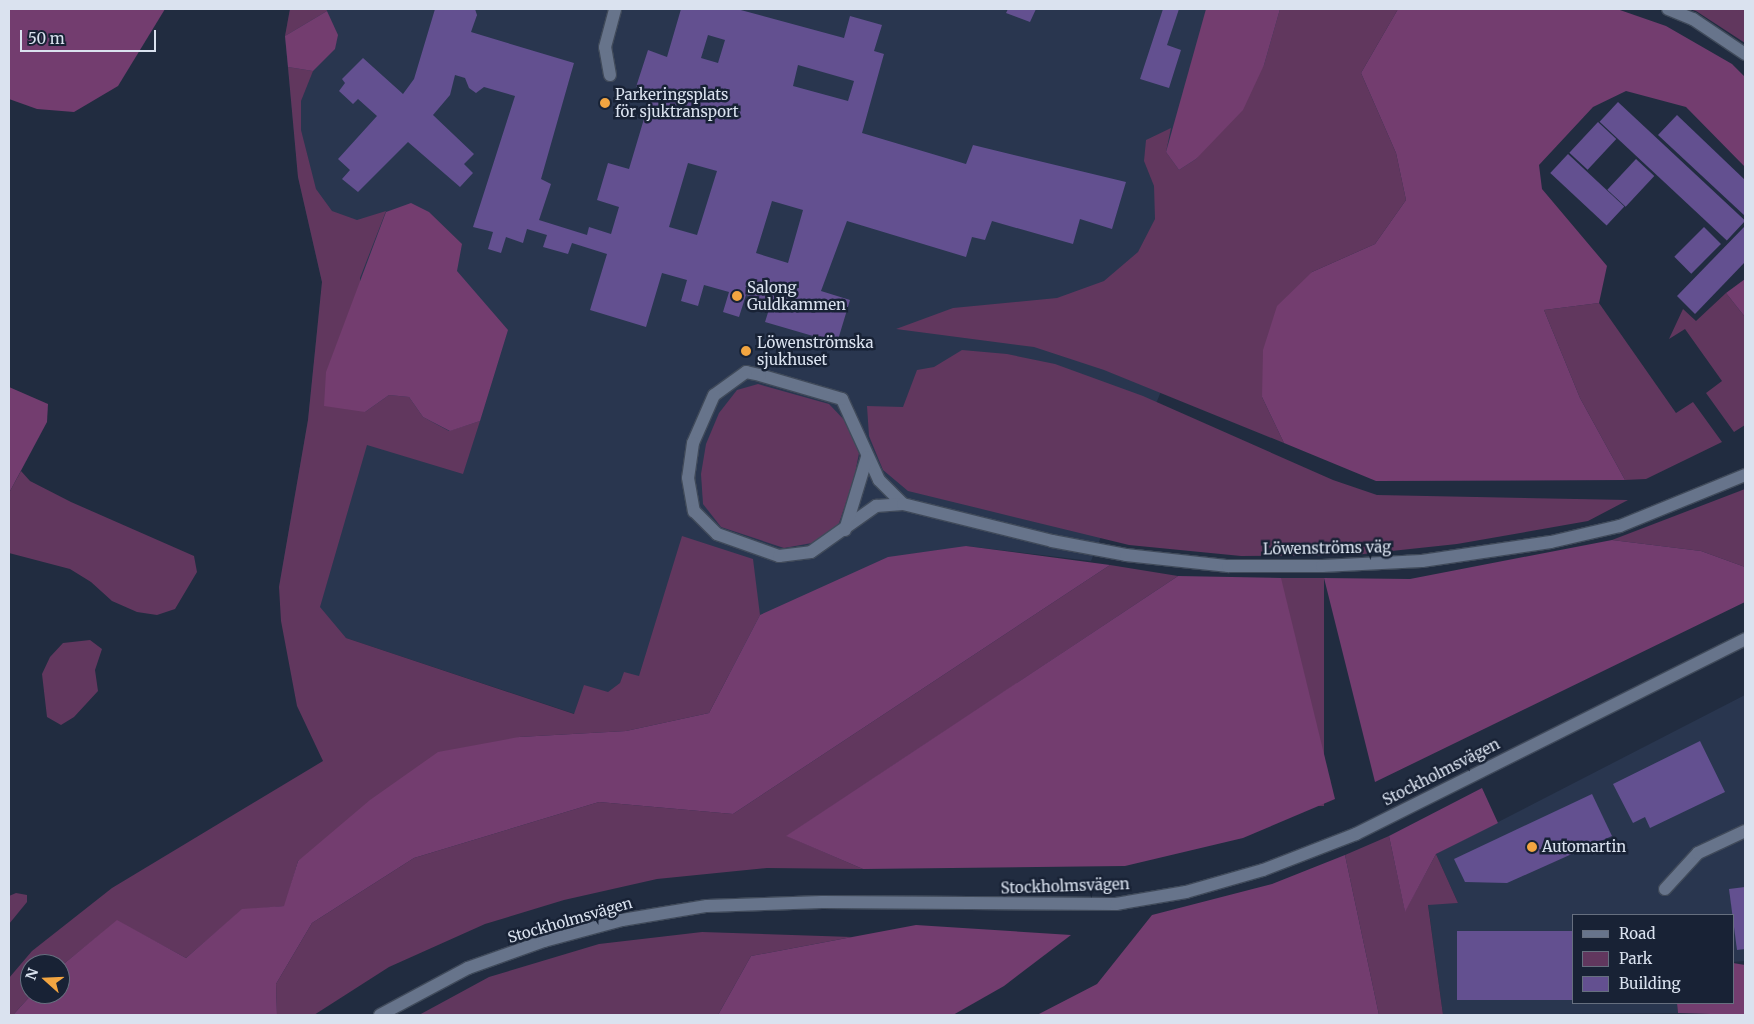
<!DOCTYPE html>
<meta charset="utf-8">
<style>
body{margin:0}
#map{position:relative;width:1754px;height:1024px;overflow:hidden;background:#212c40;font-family:Merriweather,serif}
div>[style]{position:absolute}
.built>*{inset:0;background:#29364f}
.green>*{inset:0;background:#61375e;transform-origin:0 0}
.forest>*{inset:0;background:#733d6f}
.building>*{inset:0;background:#635090;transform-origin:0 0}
.roads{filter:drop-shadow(1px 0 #404a5a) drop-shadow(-1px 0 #404a5a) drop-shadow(0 1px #404a5a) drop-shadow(0 -1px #404a5a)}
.street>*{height:12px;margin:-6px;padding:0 6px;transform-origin:6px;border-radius:6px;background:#67748b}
.secondary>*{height:12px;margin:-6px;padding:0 6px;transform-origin:6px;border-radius:6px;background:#67748b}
.dots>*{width:14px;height:14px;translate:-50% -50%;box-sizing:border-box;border:2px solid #182235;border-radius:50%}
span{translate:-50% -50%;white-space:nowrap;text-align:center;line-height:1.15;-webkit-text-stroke:5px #182235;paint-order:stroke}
.poi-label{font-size:15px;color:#dae2ef}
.left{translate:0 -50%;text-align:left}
.street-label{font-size:15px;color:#dae2ef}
.frame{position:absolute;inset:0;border:10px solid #dae2ef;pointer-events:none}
.legend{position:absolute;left:1572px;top:914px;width:162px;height:90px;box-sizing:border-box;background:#182235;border:1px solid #666f7f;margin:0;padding:6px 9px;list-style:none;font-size:15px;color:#dae2ef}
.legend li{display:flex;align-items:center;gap:10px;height:25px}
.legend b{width:25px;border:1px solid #666f7f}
.north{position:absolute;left:20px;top:954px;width:50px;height:50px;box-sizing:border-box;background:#182235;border:1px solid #666f7f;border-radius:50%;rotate:290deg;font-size:14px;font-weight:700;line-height:20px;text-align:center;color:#dae2ef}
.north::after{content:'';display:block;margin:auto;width:18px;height:22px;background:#f2a541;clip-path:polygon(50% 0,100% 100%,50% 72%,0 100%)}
.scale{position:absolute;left:20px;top:30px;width:136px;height:22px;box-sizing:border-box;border:2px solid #dae2ef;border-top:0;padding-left:6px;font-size:15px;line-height:18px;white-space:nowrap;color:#dae2ef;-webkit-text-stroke:4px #182235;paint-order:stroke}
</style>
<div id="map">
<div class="built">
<div style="clip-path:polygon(290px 9px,1319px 9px,1091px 561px,966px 546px,626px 731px,346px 638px,279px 587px,308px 420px,322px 282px,298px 177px,285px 36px)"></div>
<div style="clip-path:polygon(1745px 695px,1745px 961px,1733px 962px,1733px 915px,1573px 915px,1573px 1003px,1677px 1003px,1678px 1013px,1443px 1015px,1428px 904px,1458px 903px,1436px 854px)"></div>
</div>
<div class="green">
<div style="clip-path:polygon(290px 9px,326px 9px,327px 11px,285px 36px)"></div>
<div style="clip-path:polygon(1280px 9px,1398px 9px,1361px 73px,1396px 153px,1406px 200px,1375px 244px,1312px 272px,1262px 397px,1284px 443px,1104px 370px,1034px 347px,896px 329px,953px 308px,1057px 298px,1104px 281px,1138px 252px,1155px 219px,1154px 186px,1144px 161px,1146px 140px,1171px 128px,1166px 152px,1179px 170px,1196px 159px,1264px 65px)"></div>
<div style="clip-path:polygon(1689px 9px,1745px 9px,1745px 43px,1696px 11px)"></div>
<div style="clip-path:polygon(288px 67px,313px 71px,301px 101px,301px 130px,316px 189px,332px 211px,357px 220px,386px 211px,360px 278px,365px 412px,389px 395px,409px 397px,423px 417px,449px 431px,480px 421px,463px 474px,367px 445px,320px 607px,346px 638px,574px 714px,584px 685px,608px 692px,620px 683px,624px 672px,639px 676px,682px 536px,753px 559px,760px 615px,709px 713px,626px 731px,519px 737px,298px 861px,285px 906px,242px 910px,186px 958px,117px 921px,60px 967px,60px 964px,30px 964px,32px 994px,13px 1015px,9px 1015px,9px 978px,32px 951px,112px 888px,323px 761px,297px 706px,281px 621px,279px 587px,308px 420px,322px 282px,298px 177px)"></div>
<div style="clip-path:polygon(1726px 293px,1745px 317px,1745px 425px,1734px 432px,1706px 393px,1722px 381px,1685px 329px,1669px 339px,1683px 309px,1696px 321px)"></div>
<div style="clip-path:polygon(1599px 303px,1676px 413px,1693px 402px,1722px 442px,1646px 479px,1625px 480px,1580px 398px,1544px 310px)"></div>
<div style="clip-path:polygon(962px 350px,1007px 354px,1055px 364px,1143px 396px,1333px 480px,1377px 495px,1628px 500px,1588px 521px,1457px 544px,1354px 555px,1241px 556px,1129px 545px,908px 491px,883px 470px,869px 436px,867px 406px,903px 407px,917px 370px,934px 367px)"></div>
<div style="clip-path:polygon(758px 384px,829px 404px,848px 424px,859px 453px,854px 479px,838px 526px,812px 543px,784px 548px,721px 527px,703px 504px,701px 474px,706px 444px,719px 413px,737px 390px)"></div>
<div style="clip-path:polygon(21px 471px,30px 481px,71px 502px,194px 556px,197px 572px,175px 609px,157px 615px,137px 612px,112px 601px,91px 582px,70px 569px,9px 553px,9px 493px)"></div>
<div style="clip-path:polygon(1745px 489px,1745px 567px,1701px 551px,1612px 540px)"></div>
<div style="clip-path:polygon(1110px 565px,1178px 576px,787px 836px,863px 869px,767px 868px,657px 879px,564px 900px,485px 924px,389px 967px,314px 1015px,277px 1015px,276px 984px,312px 923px,414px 858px,599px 802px,733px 814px)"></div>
<div style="left:1281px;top:578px;width:43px;height:228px"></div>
<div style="clip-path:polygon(90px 640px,102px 649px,95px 670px,98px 691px,74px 717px,61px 725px,47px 717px,42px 674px,50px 657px,63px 643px)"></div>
<div style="clip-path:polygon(1389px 836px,1405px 911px,1436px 854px,1458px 903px,1428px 905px,1443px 1015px,1379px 1015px,1345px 855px)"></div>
<div style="clip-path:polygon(16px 893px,27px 895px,27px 902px,9px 924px,9px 896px)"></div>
<div style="clip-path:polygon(702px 932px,852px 937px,751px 956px,718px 1015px,419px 1015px,489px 977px,599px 944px)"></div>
</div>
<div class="forest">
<div style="clip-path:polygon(9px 9px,165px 9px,118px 86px,74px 112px,37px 109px,9px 99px)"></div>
<div style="clip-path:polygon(1206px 9px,1280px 9px,1264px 65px,1243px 110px,1196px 159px,1179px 170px,1166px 152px)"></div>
<div style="clip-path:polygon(1398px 9px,1617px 9px,1666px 26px,1732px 64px,1745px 77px,1745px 167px,1686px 107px,1626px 91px,1593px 107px,1539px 165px,1542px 189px,1607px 266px,1599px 303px,1544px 310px,1580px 398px,1625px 480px,1376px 481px,1284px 443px,1262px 397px,1263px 350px,1277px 306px,1312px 272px,1375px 244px,1406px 200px,1396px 153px,1361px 73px)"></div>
<div style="clip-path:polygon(327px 11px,338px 35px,335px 49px,313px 71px,288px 67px,285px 36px)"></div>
<div style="clip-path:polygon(411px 203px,429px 212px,462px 244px,457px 271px,508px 330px,480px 421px,450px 431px,423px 417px,409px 397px,389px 395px,365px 412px,324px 406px,326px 372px,386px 212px)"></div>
<div style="clip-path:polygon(1745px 279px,1745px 317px,1726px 293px)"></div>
<div style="clip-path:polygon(9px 387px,48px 404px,47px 422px,9px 493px)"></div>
<div style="clip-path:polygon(1612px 540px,1701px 551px,1745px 567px,1745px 602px,1375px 782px,1324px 578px,1410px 579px)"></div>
<div style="clip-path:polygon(966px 546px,1110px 565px,733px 814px,599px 802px,414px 858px,312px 923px,276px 984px,277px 1015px,13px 1015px,32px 994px,60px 994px,60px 967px,117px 920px,186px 958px,242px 909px,284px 906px,298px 861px,370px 800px,438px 752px,519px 737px,626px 731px,709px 713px,760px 615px,888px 557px)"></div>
<div style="clip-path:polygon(1178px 576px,1281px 578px,1335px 799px,1243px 838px,1125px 866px,863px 869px,786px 836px)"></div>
<div style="clip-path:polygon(1482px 788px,1498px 823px,1436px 854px,1405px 912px,1389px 836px)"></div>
<div style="clip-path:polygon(1345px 855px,1379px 1015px,1037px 1015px,1097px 984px,1152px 915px,1272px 884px)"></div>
<div style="clip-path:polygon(916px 925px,1071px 935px,1004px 986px,953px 1015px,718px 1015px,751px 956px)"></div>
<div style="clip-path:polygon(1733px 963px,1745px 965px,1745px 1015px,1678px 1013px,1677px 1003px,1733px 1003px)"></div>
</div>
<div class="building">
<div style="clip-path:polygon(evenodd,435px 9px,475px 9px,477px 15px,471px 32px,574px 63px,541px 179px,551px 184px,539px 220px,587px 235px,589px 227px,611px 234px,619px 207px,597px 200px,608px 163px,629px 169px,652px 92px,636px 87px,648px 50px,667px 57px,681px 9px,737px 9px,844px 38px,850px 16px,882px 25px,874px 51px,884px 54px,862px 133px,966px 164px,973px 145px,1126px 182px,1112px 229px,1080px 219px,1073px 244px,992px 221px,985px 240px,972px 237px,966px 257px,847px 221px,821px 291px,850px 300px,837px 343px,765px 322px,771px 303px,746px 295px,739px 317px,723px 312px,729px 292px,704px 285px,698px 306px,681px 301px,687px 280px,662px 273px,646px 327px,590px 310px,607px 254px,572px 243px,568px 254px,543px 247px,547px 235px,527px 229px,523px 243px,506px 237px,501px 253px,488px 249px,493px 232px,473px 227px,515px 96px,484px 87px,476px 93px,469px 88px,465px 78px,455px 75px,450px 95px,433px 115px,474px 154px,464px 164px,473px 173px,460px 187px,408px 142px,358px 192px,342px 179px,350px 170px,338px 159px,377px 116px,358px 99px,353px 104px,339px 91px,345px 83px,342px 79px,363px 58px,403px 94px,414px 79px,435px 9px,708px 35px,725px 40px,718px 63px,701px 58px,708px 35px,435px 9px,798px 65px,854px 81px,848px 101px,793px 86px,798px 65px,435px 9px,688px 163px,717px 171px,697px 235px,669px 227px,688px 163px,435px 9px,772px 201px,803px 210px,788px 263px,756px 253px,772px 201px)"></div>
<div style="clip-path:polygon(1008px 9px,1036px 9px,1030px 22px,1006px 13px)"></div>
<div style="clip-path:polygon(1163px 9px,1179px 9px,1167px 45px,1181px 50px,1169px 88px,1140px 79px)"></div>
<div style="left:1618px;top:102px;width:174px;height:27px;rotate:43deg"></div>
<div style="clip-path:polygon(1677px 115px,1745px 180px,1745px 216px,1658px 135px)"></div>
<div style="left:1598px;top:122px;width:25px;height:42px;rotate:43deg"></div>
<div style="left:1568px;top:154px;width:77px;height:26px;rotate:43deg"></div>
<div style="left:1636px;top:159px;width:25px;height:42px;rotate:43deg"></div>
<div style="clip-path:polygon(1745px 226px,1745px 262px,1695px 314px,1677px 296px)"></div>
<div style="left:1704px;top:227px;width:24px;height:42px;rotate:45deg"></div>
<div style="clip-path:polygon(1700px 741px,1725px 792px,1650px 828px,1645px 817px,1633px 823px,1613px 784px)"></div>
<div style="clip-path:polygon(1592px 794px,1612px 836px,1507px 883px,1465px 882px,1454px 859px)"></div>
<div style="clip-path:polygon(1745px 887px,1745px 949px,1737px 950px,1729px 889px)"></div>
<div style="left:1573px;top:931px;width:69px;height:116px;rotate:90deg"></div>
</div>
<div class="roads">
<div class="street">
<div style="left:1668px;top:9px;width:27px;rotate:22deg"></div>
<div style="left:1693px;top:19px;width:63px;rotate:33.9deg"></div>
<div style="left:610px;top:75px;width:28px;rotate:-100deg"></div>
<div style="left:605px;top:47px;width:39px;rotate:-75deg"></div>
<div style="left:903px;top:504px;width:34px;rotate:-135deg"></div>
<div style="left:879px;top:480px;width:89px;rotate:-114.6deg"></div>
<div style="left:842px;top:399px;width:85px;rotate:-163.7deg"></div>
<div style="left:760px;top:375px;width:14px;rotate:-168deg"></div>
<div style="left:746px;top:372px;width:39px;rotate:144deg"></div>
<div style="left:714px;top:395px;width:52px;rotate:113.6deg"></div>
<div style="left:693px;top:443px;width:35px;rotate:98deg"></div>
<div style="left:688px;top:478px;width:34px;rotate:80deg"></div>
<div style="left:694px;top:511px;width:33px;rotate:45deg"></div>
<div style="left:717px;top:534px;width:66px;rotate:19.5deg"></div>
<div style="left:779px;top:556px;width:32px;rotate:-7deg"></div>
<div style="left:811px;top:552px;width:80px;rotate:-35.3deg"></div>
<div style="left:876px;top:506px;width:27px;rotate:-4deg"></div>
<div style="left:903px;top:504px;width:154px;rotate:13.9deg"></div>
<div style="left:1052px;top:541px;width:75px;rotate:10.7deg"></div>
<div style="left:1126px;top:555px;width:103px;rotate:6.2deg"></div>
<div style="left:1228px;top:566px;width:94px"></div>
<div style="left:1322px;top:566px;width:100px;rotate:-2.9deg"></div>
<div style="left:1422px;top:561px;width:130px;rotate:-8.4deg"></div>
<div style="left:1551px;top:542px;width:71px;rotate:-13.1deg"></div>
<div style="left:1620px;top:526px;width:135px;rotate:-22.2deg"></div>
<div style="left:845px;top:530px;width:76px;rotate:-73.2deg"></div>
<div style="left:1665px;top:889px;width:49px;rotate:-47.5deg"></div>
<div style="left:1698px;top:853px;width:52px;rotate:-25.1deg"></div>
</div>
<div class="secondary">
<div style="left:380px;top:1015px;width:100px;rotate:-28.1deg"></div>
<div style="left:468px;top:968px;width:81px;rotate:-19.6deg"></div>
<div style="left:544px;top:941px;width:81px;rotate:-15.1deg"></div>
<div style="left:622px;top:920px;width:86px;rotate:-9.4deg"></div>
<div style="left:707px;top:906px;width:115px;rotate:-2deg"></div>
<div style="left:822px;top:902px;width:294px;rotate:0.4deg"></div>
<div style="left:1116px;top:904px;width:71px;rotate:-9.7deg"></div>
<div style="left:1186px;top:892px;width:80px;rotate:-15.9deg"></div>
<div style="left:1263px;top:870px;width:100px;rotate:-21.2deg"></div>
<div style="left:1356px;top:834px;width:435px;rotate:-26.6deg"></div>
</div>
</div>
<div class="dots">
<div style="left:605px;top:103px;background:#f2a541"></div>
<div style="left:737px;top:296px;background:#f2a541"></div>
<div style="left:746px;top:351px;background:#f2a541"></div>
<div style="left:1532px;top:847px;background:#f2a541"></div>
</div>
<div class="poi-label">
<span class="left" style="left:615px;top:103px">Parkeringsplats<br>för sjuktransport</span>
<span class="left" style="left:747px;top:296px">Salong<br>Guldkammen</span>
<span class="left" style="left:757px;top:351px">Löwenströmska<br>sjukhuset</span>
<span class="left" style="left:1542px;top:847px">Automartin</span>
</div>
<div class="street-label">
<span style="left:1327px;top:548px;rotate:-1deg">Löwenströms väg</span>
<span style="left:1441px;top:772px;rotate:-27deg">Stockholmsvägen</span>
<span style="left:1065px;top:886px;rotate:-2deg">Stockholmsvägen</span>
<span style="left:570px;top:920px;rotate:-16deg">Stockholmsvägen</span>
</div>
<div class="frame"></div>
<ul class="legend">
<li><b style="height:6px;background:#67748b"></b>Road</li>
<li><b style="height:14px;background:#61375e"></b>Park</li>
<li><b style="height:14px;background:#635090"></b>Building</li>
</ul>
<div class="north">N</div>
<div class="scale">50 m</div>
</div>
